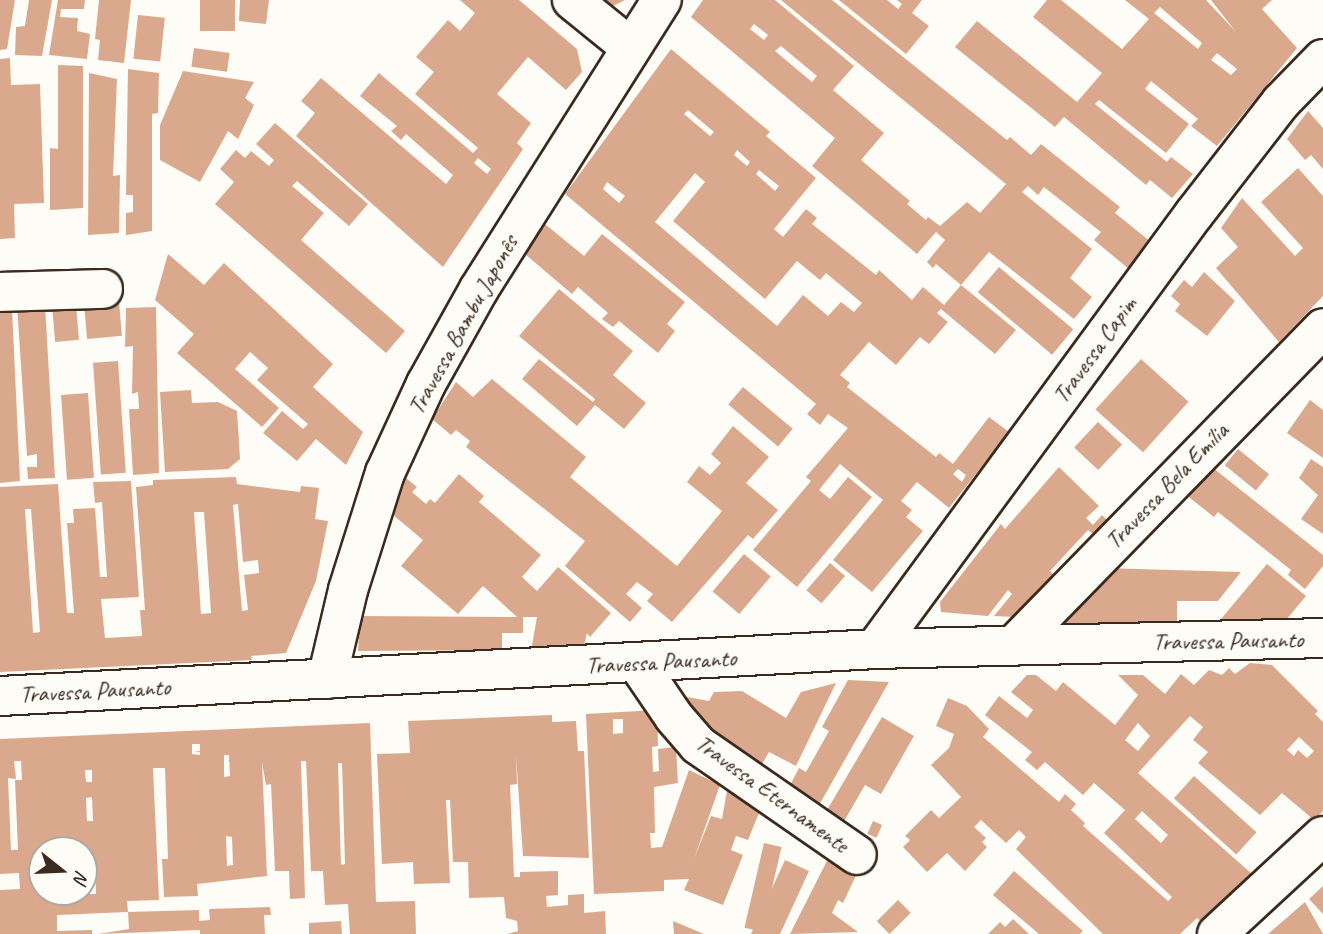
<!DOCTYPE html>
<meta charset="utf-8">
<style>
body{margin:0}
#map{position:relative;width:1323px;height:934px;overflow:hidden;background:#fdfcf7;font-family:Caveat,sans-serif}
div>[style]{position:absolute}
.building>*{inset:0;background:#daa98d;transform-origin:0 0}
.roads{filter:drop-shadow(2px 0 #3b2a1e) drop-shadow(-2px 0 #3b2a1e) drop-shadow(0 2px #3b2a1e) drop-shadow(0 -2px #3b2a1e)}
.minor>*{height:38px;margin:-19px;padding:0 19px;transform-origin:19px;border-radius:19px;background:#fdfcf7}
span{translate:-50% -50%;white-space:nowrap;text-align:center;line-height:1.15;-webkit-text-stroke:6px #fdfcf7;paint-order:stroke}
.street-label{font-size:24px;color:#3b2a1e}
.north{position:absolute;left:28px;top:836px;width:70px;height:70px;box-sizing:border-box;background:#fdfcf7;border:2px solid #afa8a0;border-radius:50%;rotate:108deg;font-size:19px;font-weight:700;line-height:28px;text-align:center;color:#3b2a1e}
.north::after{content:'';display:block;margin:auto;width:24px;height:32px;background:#3b2a1e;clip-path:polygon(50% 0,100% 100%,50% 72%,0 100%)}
</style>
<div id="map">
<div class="building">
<div style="clip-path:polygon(0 0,15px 0,7px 49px,0 50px)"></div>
<div style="clip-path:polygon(29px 0,52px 0,42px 56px,15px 55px,16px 27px,25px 26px)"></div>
<div style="clip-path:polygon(58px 0,85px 0,84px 9px,61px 9px,60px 17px,78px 18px,77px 31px,90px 34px,87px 59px,49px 55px)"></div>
<div style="clip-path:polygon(99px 0,131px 0,124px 63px,98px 60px,100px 40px,95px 39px)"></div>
<div style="left:200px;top:0;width:35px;height:31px"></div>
<div style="clip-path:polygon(240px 0,269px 0,266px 24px,239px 21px)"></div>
<div style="clip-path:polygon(evenodd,460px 0,519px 0,577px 49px,582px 72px,566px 90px,528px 57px,497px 94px,531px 123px,517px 143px,523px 149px,443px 267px,296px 136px,315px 113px,301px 101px,321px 78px,446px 184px,453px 175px,406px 134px,401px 140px,391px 131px,397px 126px,360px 96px,379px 73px,473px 153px,478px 148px,415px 94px,434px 72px,416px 57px,448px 20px,460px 31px,475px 13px,460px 0,478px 158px,491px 169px,487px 174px,474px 163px,478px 158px)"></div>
<div style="clip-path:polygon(588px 0,625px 0,603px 11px)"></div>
<div style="clip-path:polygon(evenodd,703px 0,775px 0,854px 66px,833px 90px,884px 133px,861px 160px,910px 201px,907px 204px,926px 220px,928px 217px,940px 226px,967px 202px,980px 213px,1006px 184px,781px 0,832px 0,1007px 140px,1010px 137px,1031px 155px,1041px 144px,1120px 207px,1115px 213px,1151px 242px,1130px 270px,1094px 240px,1101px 232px,1044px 187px,1038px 195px,1028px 186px,1022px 192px,1092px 249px,1070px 278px,1092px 297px,1074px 319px,989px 252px,961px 285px,936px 264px,933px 268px,927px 262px,945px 240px,936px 232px,917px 254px,812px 166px,835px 138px,691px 17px,703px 0,754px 24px,768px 35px,764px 40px,750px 29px,754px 24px,703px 0,781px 46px,817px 76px,812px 82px,775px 51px,781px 46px)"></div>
<div style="clip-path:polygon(839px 0,887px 0,898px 9px,902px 4px,897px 0,922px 0,912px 13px,929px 26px,906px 54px)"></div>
<div style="clip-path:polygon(evenodd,1047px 0,1061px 0,1122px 49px,1149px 19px,1125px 0,1206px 0,1236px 32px,1211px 0,1272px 0,1262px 9px,1297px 48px,1217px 146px,1191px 126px,1198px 119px,1151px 81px,1145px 89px,1189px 124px,1166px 153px,1099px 100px,1095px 104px,1167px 162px,1171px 157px,1193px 174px,1172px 198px,1150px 180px,1146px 185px,1064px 117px,1055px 127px,955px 47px,977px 21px,1077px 102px,1102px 73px,1033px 17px,1047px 0,1160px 7px,1202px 43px,1198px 49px,1154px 13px,1160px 7px,1047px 0,1217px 53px,1237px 69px,1231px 75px,1211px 60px,1217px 53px)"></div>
<div style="left:138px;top:15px;width:27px;height:44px;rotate:6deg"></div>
<div style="left:194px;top:48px;width:36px;height:19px;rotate:8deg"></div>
<div style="clip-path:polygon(evenodd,671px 49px,770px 132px,766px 136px,816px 178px,774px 229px,783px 237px,806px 209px,817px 218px,812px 224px,876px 275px,879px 270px,912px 300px,923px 287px,944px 305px,961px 285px,1016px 330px,995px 354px,941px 309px,937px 313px,948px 322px,929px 344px,920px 337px,896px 365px,869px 342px,840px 375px,850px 383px,847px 387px,936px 457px,939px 453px,953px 464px,989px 417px,1009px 432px,949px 508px,917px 482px,901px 501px,912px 510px,906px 517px,923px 531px,872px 592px,833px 560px,883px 500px,840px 464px,819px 490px,830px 499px,848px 477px,872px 497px,797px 587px,753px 550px,811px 481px,806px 477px,848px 428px,828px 414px,820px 425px,807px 414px,816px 404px,565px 194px,671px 49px,688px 110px,714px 132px,710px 136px,684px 114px,688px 110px,671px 49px,737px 150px,750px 162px,747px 166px,734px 155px,737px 150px,671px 49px,759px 170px,779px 186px,775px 191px,756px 174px,759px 170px,671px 49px,695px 173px,705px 182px,673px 221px,765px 299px,797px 261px,820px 280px,826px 273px,862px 303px,854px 312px,841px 302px,828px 316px,803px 295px,777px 326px,655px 222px,695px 173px,671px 49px,607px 182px,625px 196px,619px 203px,603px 189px,607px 182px,671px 49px,958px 469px,966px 475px,962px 482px,953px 474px,958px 469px)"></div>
<div style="clip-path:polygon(10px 58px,11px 85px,40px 84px,44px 203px,14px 204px,15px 238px,0 239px,0 59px)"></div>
<div style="clip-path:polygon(58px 65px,83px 66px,83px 208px,50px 210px,50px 148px,58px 149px)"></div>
<div style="clip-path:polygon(128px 69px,159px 73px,158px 113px,152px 114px,152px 231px,126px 235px,126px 213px,133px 212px,133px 195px,126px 195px)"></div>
<div style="clip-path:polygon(183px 71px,254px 82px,245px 98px,254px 105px,238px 139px,228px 131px,200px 182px,160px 160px,160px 125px)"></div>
<div style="clip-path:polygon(89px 73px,117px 79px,113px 176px,120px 175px,119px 233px,88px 235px)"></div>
<div style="clip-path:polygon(1308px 111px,1323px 128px,1323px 169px,1311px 155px,1305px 160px,1287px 139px)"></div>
<div style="clip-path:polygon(275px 123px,368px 204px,349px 226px,297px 181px,292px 186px,324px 213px,301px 240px,405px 331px,386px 353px,215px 204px,234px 182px,220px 169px,236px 150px,245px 158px,251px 151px,269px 166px,274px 160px,256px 144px)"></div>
<div style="clip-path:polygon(1298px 168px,1323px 196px,1323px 296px,1279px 342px,1216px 268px,1238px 247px,1221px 228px,1242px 198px,1295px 256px,1303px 248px,1261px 202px)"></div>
<div style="clip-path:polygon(545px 224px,584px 256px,602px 234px,685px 302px,667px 324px,675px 331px,658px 353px,619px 321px,613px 327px,602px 319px,608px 313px,578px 287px,572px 294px,525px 254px)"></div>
<div style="clip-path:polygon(168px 254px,204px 285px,224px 263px,333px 364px,313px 387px,363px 432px,346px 465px,316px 439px,297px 461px,263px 433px,282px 411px,303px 429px,308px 424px,257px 380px,268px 368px,250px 352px,235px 369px,279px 408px,262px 427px,177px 353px,194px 334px,155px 300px)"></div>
<div style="left:999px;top:267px;width:97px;height:33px;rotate:40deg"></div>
<div style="clip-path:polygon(1204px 272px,1235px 301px,1207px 336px,1175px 311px,1180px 304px,1171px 296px,1184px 280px,1192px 287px)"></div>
<div style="clip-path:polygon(559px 289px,633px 351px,613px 375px,646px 403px,624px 429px,595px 405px,577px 426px,522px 379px,539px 359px,593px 402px,595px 399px,519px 336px)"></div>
<div style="left:119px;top:302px;width:34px;height:35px;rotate:85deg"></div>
<div style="clip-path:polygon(17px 305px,45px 305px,55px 478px,28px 479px,27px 467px,37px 467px,37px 454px,27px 456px)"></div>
<div style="left:76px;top:305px;width:35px;height:24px;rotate:85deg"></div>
<div style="clip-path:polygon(156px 307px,159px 473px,133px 475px,129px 409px,139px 409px,138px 392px,132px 394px,133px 346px,125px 347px,126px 308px)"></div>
<div style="clip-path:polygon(0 308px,12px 308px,20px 481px,0 483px)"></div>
<div style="left:1141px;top:359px;width:64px;height:68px;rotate:42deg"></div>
<div style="left:118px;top:361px;width:112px;height:25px;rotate:86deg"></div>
<div style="clip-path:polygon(492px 379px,586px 457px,570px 477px,677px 566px,722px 511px,687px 482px,699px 466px,710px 475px,721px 463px,711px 454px,733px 426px,769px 457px,746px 483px,778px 510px,753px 539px,748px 535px,672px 622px,647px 601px,653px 594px,637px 582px,626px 594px,642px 608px,630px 622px,565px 566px,585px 541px,466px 447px,470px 441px,456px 430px,451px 435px,432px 419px,456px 382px,473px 397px)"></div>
<div style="left:743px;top:387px;width:65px;height:23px;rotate:40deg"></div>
<div style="clip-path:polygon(191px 390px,192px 403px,218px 402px,237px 411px,240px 459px,228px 469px,165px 472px,160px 392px)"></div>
<div style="left:88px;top:393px;width:85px;height:27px;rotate:86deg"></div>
<div style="clip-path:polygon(1310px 400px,1323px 410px,1323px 458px,1287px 433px)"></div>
<div style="left:1098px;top:422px;width:33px;height:35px;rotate:43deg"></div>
<div style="left:1238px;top:449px;width:40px;height:21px;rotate:39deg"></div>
<div style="clip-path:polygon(1311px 459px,1323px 467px,1323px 534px,1301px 519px,1318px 495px,1299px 478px)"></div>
<div style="clip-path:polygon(1208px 464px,1323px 555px,1323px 566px,1305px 589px,1288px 575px,1291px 570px,1218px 512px,1214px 517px,1185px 494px)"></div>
<div style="clip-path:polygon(1059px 467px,1099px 506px,1086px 518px,1093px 525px,1102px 515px,1108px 521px,1094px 535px,1088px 530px,1050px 571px,1055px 576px,1014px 617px,994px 616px,1012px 594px,1008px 590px,988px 616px,941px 612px,940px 602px,1001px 524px,1005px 529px)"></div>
<div style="clip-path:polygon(459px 474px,484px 496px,479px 502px,541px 555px,522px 577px,537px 591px,558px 567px,611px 613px,590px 637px,587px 633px,583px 650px,531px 651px,537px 617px,523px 617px,523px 633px,502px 633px,502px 650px,358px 651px,360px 616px,517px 617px,483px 586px,458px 614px,401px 566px,423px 540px,392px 514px,406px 478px,417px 487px,412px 492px,426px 504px,430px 499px,435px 503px)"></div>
<div style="clip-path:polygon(evenodd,236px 477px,237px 484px,300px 492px,301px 486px,319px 488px,315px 519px,328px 521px,316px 581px,286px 653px,251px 656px,252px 660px,0 672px,0 487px,58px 484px,67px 613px,74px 613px,67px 523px,74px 523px,73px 509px,95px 508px,100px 577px,107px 577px,102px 502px,95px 503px,93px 482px,131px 481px,139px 597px,101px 599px,105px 638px,142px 636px,140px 610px,145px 610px,136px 487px,153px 485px,153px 480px,236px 477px,238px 504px,243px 562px,258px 560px,259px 573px,244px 575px,248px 610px,242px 611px,233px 505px,238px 504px,236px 477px,25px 509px,31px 509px,40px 632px,33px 633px,25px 509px,236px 477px,194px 512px,204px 512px,211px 613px,201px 614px,194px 512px)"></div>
<div style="left:744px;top:554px;width:35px;height:49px;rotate:40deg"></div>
<div style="left:830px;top:563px;width:20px;height:36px;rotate:41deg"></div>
<div style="clip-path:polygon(1267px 564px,1306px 596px,1277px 631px,1211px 631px)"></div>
<div style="clip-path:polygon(1103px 568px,1241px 572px,1218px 601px,1177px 601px,1177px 627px,1058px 629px,1078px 592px)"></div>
<div style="clip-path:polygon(evenodd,1250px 663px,1272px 665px,1318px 711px,1315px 714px,1323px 722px,1323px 811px,1314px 820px,1282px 793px,1260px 815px,1198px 763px,1208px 752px,1193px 740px,1203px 727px,1190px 716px,1138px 773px,1252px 874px,1202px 922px,1197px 918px,1180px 934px,1103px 934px,1016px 849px,1026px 837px,1019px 830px,1006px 843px,981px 820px,974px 827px,986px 838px,982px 842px,987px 847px,965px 871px,947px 853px,927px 872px,903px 847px,910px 840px,905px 836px,931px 810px,939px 818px,961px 797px,931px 765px,949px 748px,954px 734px,936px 726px,948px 698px,967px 706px,989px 729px,983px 737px,1059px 802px,1065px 794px,1076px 804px,1071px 810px,1085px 823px,1083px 826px,1168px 901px,1172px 897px,1104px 833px,1125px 810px,1094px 783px,1083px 795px,1045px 762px,1037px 770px,1025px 760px,1032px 752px,985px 715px,999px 696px,1027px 718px,1033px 710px,1011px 692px,1027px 675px,1036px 675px,1056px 691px,1063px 682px,1115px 725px,1138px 695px,1118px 675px,1143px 675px,1165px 694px,1181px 674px,1194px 685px,1209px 670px,1222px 675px,1229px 668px,1235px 674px,1250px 663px,1138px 723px,1150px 736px,1138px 751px,1125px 740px,1138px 723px,1250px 663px,1299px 737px,1314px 751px,1307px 758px,1298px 750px,1294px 756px,1287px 750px,1299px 737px,1250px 663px,1142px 811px,1168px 835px,1161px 843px,1135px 819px,1142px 811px)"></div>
<div style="clip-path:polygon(848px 680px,889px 682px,818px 807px,788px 789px,799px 768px,806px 772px,829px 731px,822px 727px)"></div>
<div style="clip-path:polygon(836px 683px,796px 766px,769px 752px,758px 771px,688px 721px,687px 697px,709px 701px,714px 692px,742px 691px,786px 718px,801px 692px)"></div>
<div style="clip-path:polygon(evenodd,657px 710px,658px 746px,652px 747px,653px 772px,659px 771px,658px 749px,676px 747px,678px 783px,654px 787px,655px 833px,650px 833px,651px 848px,662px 847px,689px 770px,720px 785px,694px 859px,711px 816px,722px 819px,727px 791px,761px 808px,748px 840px,736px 836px,731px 850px,743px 855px,723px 905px,684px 890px,689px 879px,664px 880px,664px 891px,594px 894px,586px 714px,657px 710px,613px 719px,623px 719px,623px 733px,613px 734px,613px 719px)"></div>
<div style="clip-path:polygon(552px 715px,552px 722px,576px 721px,578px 751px,584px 751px,589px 858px,523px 856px,516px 756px,517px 784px,510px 785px,514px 877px,520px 877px,520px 872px,558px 871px,558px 895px,546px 896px,547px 907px,568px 905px,568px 895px,584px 894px,584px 913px,605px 911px,606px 934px,507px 934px,518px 931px,517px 921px,506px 918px,504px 897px,469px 898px,468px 862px,453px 862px,450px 800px,446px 800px,450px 883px,414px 884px,413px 862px,382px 864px,377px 754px,410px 753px,408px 721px)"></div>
<div style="clip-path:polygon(882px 717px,914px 736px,881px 794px,865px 785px,843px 823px,827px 810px)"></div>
<div style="clip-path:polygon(evenodd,370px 723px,376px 902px,415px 901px,416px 934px,350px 934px,348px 904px,325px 905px,323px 871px,311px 871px,306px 761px,301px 761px,305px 898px,290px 899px,289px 871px,275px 871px,271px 784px,266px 785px,262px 762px,267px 876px,197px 884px,198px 896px,164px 897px,162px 859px,168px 859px,165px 768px,153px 768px,159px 900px,127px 901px,128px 912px,57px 915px,57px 931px,92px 930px,92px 934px,0 934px,0 890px,20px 889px,19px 873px,0 874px,0 739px,370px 723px,192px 744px,200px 744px,200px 755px,192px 754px,192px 744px,370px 723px,224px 755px,229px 755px,230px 776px,224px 777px,224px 755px,370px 723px,14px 761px,21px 761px,22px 780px,15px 780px,18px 850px,11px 850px,8px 778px,16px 779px,14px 761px,370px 723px,338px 763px,342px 763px,345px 864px,341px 865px,338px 763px,370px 723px,85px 770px,92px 770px,92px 782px,86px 782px,85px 770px,370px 723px,92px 797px,93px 821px,87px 821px,86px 798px,92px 797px,370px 723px,226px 836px,232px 837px,233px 865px,227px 866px,226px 836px,370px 723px,42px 850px,84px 850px,84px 892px,42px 892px,42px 850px,370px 723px,89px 861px,95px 861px,96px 894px,90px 894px,89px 861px)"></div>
<div style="left:1194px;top:776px;width:84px;height:30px;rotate:42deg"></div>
<div style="left:873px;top:821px;width:10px;height:14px;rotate:24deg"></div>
<div style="left:764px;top:843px;width:18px;height:87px;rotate:13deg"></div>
<div style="clip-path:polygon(833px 849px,861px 865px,843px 903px,838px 900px,832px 913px,858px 932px,790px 934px)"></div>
<div style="clip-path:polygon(785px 860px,809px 871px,780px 934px,751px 934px)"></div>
<div style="clip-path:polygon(1014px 871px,1083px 931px,1080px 934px,1039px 934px,993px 895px)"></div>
<div style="clip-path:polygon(1323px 886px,1323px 914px,1309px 899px)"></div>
<div style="left:898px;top:900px;width:18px;height:30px;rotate:45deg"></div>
<div style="clip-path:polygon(1305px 902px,1323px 934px,1268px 934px)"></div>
<div style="clip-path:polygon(270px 907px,271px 915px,264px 915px,265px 934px,200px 934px,200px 930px,98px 934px,129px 929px,128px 912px,199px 910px,199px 921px,210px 920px,209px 909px)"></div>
<div style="clip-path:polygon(1013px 919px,1029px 934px,988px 934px,1000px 922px,1005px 927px)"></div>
<div style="clip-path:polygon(341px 921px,342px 934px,309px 934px,309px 923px)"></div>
<div style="clip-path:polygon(673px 921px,704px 934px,674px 934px)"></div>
</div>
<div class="roads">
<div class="minor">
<div style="left:572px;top:0;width:75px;rotate:39deg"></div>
<div style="left:0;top:292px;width:103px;rotate:-1.7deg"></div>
<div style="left:1013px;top:646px;width:444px;rotate:-45.7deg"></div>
<div style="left:875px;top:649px;width:539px;rotate:-53.75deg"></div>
<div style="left:1194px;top:214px;width:142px;rotate:-52.2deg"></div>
<div style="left:1281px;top:102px;width:60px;rotate:-45.7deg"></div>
<div style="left:638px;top:664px;width:64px;rotate:55.8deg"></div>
<div style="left:674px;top:717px;width:37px;rotate:49deg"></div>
<div style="left:698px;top:745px;width:193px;rotate:34.7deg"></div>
<div style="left:327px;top:679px;width:91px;rotate:-76.7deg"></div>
<div style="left:348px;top:590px;width:123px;rotate:-72.5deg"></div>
<div style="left:385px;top:473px;width:98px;rotate:-65.3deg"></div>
<div style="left:426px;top:384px;width:109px;rotate:-60.8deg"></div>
<div style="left:479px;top:289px;width:342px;rotate:-57.7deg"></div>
<div style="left:0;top:696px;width:876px;rotate:-3.07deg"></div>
<div style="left:875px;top:649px;width:448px;rotate:-1.4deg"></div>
<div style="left:1217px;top:934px;width:144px;rotate:-42.8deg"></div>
</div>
</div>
<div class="street-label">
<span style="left:463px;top:325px;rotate:-61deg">Travessa Bambu Japonês</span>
<span style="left:1095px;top:350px;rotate:-54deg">Travessa Capim</span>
<span style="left:1167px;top:486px;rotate:-46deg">Travessa Bela Emília</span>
<span style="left:1228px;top:641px;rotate:-1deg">Travessa Pausanto</span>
<span style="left:661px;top:662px;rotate:-3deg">Travessa Pausanto</span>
<span style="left:95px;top:691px;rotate:-3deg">Travessa Pausanto</span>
<span style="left:772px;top:794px;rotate:36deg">Travessa Eternamente</span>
</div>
<div class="north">N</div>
</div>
